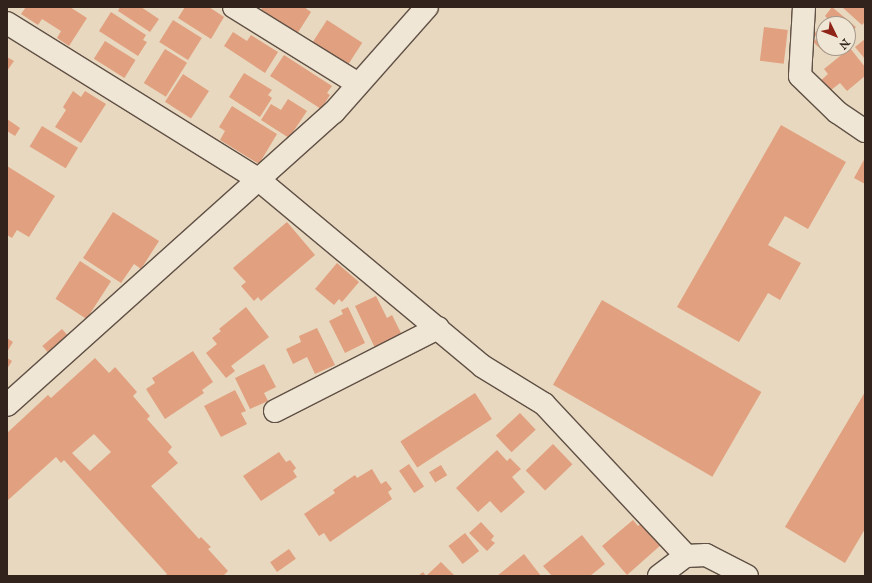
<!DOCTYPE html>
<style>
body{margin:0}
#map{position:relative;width:872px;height:583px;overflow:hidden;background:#e8d8bf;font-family:"IM FELL English",serif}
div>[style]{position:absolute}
.building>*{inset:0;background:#e1a07f;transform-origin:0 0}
.roads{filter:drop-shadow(1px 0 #605146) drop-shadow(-1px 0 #605146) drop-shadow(0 1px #605146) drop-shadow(0 -1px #605146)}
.minor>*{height:22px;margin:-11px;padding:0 11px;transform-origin:11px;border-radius:11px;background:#f0e6d5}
span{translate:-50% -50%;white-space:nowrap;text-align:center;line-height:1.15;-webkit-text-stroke:3px #f0e6d5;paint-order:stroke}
.frame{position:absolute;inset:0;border:8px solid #32241d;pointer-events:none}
.north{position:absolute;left:816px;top:16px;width:40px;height:40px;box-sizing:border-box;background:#f0e6d5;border:1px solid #a4988b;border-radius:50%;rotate:133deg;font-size:11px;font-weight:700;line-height:16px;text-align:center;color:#32241d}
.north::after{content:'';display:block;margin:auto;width:14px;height:18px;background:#8f2418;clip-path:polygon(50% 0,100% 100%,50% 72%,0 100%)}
</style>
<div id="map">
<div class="building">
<div style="clip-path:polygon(26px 7px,70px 7px,87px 18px,69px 46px,57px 38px,61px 31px,42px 19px,38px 25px,21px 14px)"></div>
<div style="clip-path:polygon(120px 7px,141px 7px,159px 19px,150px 32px,118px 11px)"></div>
<div style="clip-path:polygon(185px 7px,209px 7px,224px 17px,211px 39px,178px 18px)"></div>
<div style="clip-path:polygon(260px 7px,304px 7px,311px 12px,297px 34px,261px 10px,262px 8px)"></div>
<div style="clip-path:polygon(832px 7px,856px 27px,848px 36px,848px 24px,824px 24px,824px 48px,830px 48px,825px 53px,813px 42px,817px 38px,814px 34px,828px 19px,825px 16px)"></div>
<div style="clip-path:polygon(842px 7px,865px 7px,865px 22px,862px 25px)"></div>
<div style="clip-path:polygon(111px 12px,146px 35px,143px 40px,147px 42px,138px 56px,99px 31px)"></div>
<div style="left:173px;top:20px;width:34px;height:26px;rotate:32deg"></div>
<div style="left:327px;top:20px;width:42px;height:27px;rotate:33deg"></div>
<div style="left:764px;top:27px;width:24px;height:34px;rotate:7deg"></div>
<div style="clip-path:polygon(233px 32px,247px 41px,251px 35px,278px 52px,265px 73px,224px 46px)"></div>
<div style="clip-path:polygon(865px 39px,865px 59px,855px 47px)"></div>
<div style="left:105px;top:41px;width:36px;height:21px;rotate:32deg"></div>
<div style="clip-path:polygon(850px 48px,865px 67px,865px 76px,847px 91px,840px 83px,826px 94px,818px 83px,828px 74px,824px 69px)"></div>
<div style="left:165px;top:49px;width:26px;height:40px;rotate:32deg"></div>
<div style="clip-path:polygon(284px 55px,332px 86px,327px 93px,330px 95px,321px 109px,270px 76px)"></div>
<div style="clip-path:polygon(7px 57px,14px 61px,7px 71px)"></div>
<div style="clip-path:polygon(244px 73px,272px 90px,268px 95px,272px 98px,260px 117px,229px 97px)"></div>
<div style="left:183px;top:74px;width:31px;height:33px;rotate:33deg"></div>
<div style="clip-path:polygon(73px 91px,81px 97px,85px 91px,106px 104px,81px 143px,55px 127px,66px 110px,63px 107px)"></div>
<div style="clip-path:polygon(288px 99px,307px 111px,289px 138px,261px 120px,271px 104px,281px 110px)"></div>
<div style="clip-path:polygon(232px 106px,277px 134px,259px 164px,220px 140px,225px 131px,219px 127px)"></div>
<div style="clip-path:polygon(7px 119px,20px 128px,15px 136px,7px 131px)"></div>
<div style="clip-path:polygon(781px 125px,846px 162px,808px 229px,785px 216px,768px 245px,801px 263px,780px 300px,768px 293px,739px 342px,677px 307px)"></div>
<div style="left:42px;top:126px;width:42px;height:24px;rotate:31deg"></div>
<div style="clip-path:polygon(865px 158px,865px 184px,854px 178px)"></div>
<div style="clip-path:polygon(7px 166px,55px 196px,29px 237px,17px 230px,12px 238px,7px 235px)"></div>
<div style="clip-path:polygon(113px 212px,159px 241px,141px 269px,134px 264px,121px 283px,83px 258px)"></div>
<div style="clip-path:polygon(287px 222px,315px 255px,261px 301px,258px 297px,254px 301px,241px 286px,246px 282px,233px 268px)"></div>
<div style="left:80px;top:261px;width:37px;height:45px;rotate:33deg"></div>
<div style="clip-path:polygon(337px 263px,359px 282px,342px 302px,339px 299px,334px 305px,315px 289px)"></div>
<div style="clip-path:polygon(376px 296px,387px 318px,392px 315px,402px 335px,375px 348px,355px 306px)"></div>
<div style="left:602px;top:300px;width:184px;height:98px;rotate:30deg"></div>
<div style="clip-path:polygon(246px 307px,269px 337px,231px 366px,235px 371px,226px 378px,206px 353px,217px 344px,212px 338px,221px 331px,219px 329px)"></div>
<div style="clip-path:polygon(348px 307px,365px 343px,345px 353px,329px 321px,343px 314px,341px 310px)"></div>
<div style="clip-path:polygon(317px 328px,335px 365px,315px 374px,307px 357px,293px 364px,286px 349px,301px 342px,299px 336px)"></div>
<div style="left:62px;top:329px;width:9px;height:26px;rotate:49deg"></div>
<div style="clip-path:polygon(7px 338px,13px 342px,7px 352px)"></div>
<div style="clip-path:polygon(193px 351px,213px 382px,202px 390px,204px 393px,165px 419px,146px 389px,155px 383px,152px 378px)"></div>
<div style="clip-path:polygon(7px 358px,12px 361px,7px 369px)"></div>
<div style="clip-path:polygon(evenodd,95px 358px,109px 373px,115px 367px,137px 392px,133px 396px,150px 416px,147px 419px,172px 447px,168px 452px,178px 463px,151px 486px,199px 539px,201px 537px,211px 547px,208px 549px,228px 571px,223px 576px,165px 576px,167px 574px,64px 460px,61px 463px,56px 457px,7px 501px,7px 433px,48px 395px,51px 398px,95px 358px,94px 434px,111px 452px,90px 471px,72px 453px,94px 434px)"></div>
<div style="clip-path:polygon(264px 364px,276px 387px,264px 393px,268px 401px,250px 409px,235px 378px)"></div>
<div style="clip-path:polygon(235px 390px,246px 411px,241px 413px,247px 424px,221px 437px,204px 406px)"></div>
<div style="clip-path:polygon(865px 392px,865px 529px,845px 563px,785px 527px)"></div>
<div style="left:475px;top:393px;width:31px;height:89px;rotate:57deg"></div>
<div style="left:520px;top:413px;width:23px;height:33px;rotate:47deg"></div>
<div style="left:553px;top:444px;width:28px;height:38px;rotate:46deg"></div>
<div style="clip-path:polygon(497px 450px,507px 461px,510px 458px,521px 469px,512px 477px,525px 492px,501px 513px,490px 501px,478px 512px,456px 488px)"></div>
<div style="clip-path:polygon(279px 452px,286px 462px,290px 460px,296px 468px,293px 471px,297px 477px,261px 501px,243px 476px)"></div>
<div style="left:409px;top:464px;width:27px;height:12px;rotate:56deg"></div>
<div style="left:441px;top:465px;width:12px;height:14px;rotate:59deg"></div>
<div style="clip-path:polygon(372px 469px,381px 484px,386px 481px,392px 489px,388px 492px,392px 499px,330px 542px,324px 533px,319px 536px,304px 514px,335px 493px,333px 490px,355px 475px,357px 478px)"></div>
<div style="clip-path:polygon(633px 520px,638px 526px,643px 522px,662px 544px,627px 575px,602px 546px)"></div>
<div style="clip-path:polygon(481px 522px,494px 536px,491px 540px,495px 543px,487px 551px,469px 533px)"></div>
<div style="left:465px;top:533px;width:23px;height:21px;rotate:52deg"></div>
<div style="clip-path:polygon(582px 535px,605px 564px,590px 576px,552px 576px,543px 566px)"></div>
<div style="left:289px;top:549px;width:12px;height:23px;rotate:55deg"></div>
<div style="clip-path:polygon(524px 554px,541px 576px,497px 576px)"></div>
<div style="clip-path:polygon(441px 562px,455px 576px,418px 576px,423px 572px,426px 576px)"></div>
</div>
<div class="roads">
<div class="minor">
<div style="left:234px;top:7px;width:146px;rotate:31.8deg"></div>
<div style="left:804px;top:7px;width:69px;rotate:93.3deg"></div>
<div style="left:800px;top:76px;width:52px;rotate:44.2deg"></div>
<div style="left:837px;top:112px;width:34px;rotate:34deg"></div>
<div style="left:7px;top:23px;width:297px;rotate:31.9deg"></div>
<div style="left:259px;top:180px;width:290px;rotate:39.8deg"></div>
<div style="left:482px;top:366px;width:73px;rotate:31.5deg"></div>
<div style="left:544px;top:404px;width:208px;rotate:46.9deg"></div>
<div style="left:7px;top:405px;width:439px;rotate:-41.9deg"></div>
<div style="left:334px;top:112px;width:140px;rotate:-48.5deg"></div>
<div style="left:275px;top:411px;width:183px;rotate:-27deg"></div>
<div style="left:659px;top:576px;width:34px;rotate:-37deg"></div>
<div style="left:686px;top:556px;width:20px;rotate:-3deg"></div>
<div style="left:706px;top:555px;width:46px;rotate:27.1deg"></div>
</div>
</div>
<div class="frame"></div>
<div class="north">N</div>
</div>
